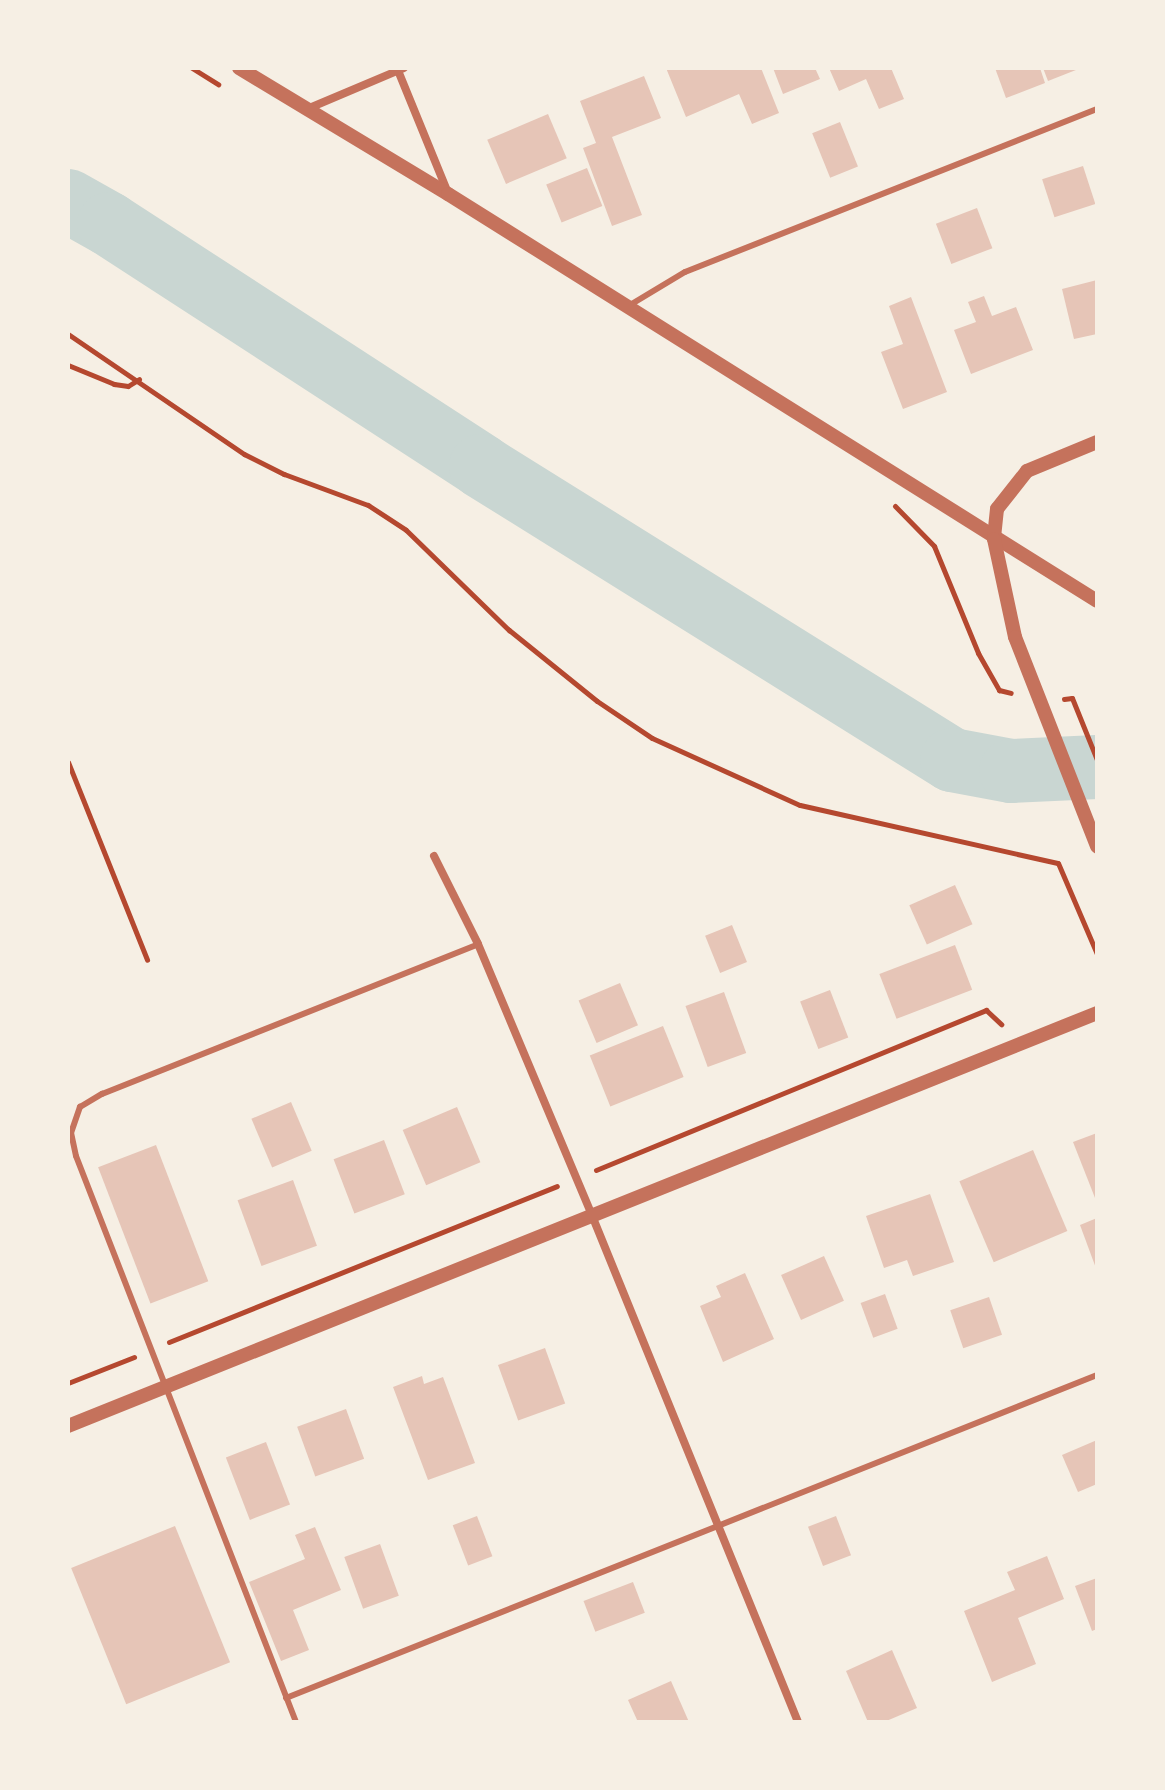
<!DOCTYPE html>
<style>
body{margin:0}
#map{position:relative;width:1165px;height:1790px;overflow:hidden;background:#f6efe4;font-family:"Roboto Condensed",sans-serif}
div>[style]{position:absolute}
.river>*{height:64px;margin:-32px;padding:0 32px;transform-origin:32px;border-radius:32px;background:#c9d6d2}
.building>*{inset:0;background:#e6c5b7;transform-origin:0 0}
.path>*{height:5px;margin:-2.5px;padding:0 2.5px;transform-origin:2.5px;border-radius:2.5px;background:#b5482f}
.service>*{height:6px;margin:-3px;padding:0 3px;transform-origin:3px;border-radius:3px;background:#c5725c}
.minor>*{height:8px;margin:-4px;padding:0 4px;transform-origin:4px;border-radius:4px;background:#c5725c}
.tertiary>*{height:14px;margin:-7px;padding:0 7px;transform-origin:7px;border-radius:7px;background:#c5725c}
span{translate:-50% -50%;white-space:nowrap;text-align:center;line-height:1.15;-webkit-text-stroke:7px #f6efe4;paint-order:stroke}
.frame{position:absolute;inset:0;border:70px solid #f6efe4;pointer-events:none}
</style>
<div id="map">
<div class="river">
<div style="left:68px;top:201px;width:47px;rotate:29.3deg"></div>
<div style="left:109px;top:224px;width:444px;rotate:33deg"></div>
<div style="left:481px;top:466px;width:555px;rotate:31.97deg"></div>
<div style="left:952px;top:760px;width:60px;rotate:10.6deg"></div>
<div style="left:1011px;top:771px;width:86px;rotate:-2.7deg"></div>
</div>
<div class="building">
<div style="clip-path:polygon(666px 68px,761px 68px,779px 113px,752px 124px,739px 94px,686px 117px)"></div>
<div style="clip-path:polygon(773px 68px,815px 68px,820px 79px,783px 94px)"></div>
<div style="clip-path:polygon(829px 68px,891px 68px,904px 99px,879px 109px,866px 79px,839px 91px)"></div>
<div style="clip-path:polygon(995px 68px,1040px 68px,1045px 83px,1006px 98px)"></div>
<div style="clip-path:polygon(1043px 68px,1081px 68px,1048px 81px)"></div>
<div style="clip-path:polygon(644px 76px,661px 118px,612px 137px,642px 215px,612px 226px,583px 148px,596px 143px,580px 101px)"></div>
<div style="left:548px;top:114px;width:48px;height:66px;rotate:67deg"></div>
<div style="left:840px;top:122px;width:48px;height:30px;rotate:68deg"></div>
<div style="left:1083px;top:166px;width:40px;height:43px;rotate:72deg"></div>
<div style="left:587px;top:168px;width:41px;height:44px;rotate:68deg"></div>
<div style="left:977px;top:208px;width:43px;height:44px;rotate:69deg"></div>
<div style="clip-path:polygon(1097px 280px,1097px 334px,1074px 339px,1062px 289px)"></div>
<div style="clip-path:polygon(984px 296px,992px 316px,1016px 307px,1033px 350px,971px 374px,954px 330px,976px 322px,968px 302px)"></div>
<div style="clip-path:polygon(911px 297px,947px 392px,903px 409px,881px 352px,903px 344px,889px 306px)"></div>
<div style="left:955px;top:885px;width:43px;height:50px;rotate:66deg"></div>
<div style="left:732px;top:925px;width:40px;height:29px;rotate:68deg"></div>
<div style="left:955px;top:945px;width:48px;height:81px;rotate:69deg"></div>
<div style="left:620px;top:983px;width:46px;height:45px;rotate:67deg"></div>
<div style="left:830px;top:990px;width:51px;height:32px;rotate:69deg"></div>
<div style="left:724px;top:992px;width:65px;height:41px;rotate:70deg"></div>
<div style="left:663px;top:1026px;width:55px;height:79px;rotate:68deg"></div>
<div style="left:291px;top:1102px;width:53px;height:43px;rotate:67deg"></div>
<div style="left:457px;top:1107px;width:60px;height:59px;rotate:67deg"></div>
<div style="clip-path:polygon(1097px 1133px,1097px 1203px,1073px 1142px)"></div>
<div style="left:384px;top:1140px;width:58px;height:54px;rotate:69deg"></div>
<div style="left:156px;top:1145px;width:146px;height:62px;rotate:69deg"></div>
<div style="left:1033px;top:1150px;width:88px;height:80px;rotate:67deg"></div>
<div style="left:293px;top:1180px;width:70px;height:59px;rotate:70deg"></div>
<div style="clip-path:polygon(930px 1194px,954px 1262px,913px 1276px,907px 1260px,884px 1268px,866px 1216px)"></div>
<div style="clip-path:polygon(1097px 1218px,1097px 1271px,1080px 1225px)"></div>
<div style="left:824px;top:1256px;width:49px;height:47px;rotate:66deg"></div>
<div style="clip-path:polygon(745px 1273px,774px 1339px,723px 1362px,700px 1306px,721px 1297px,716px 1286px)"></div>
<div style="left:885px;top:1294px;width:37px;height:26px;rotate:70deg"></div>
<div style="left:989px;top:1297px;width:40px;height:41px;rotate:71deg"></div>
<div style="left:545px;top:1348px;width:59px;height:50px;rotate:70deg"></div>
<div style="clip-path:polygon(422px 1376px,424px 1384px,443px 1377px,475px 1463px,428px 1480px,393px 1387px)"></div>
<div style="left:346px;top:1409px;width:53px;height:52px;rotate:70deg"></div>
<div style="clip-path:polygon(1097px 1440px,1097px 1484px,1078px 1492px,1062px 1455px)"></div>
<div style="left:266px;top:1442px;width:67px;height:43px;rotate:69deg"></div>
<div style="left:477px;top:1516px;width:43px;height:26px;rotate:69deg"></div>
<div style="left:836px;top:1516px;width:42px;height:30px;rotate:69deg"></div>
<div style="left:175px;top:1526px;width:147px;height:112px;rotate:68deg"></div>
<div style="clip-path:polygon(315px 1527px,341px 1590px,293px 1610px,309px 1650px,281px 1661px,249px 1582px,305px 1559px,295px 1535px)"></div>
<div style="left:380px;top:1544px;width:55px;height:38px;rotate:70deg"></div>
<div style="clip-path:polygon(1047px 1556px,1064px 1599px,1018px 1618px,1036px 1664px,992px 1682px,964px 1611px,1015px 1590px,1007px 1572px)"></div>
<div style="clip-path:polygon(1097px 1578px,1097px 1629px,1092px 1631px,1075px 1586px)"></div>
<div style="left:633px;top:1582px;width:33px;height:53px;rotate:69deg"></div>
<div style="clip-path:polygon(892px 1650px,917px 1708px,884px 1722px,868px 1722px,846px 1671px)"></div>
<div style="clip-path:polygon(671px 1681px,689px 1722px,638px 1722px,628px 1700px)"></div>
</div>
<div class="path">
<div style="left:192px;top:68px;width:31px;rotate:32deg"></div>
<div style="left:68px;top:334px;width:213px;rotate:34.3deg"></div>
<div style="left:244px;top:454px;width:45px;rotate:26.6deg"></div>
<div style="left:284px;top:474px;width:90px;rotate:20.3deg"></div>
<div style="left:368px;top:505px;width:45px;rotate:33.3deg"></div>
<div style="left:406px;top:530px;width:144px;rotate:44.2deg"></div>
<div style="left:509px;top:630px;width:113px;rotate:38.9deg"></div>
<div style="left:597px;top:701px;width:66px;rotate:33.9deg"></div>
<div style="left:652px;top:738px;width:162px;rotate:24.4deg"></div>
<div style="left:800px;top:805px;width:264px;rotate:12.7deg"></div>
<div style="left:1058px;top:863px;width:99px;rotate:66.8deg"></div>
<div style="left:68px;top:365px;width:50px;rotate:22.4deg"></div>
<div style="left:114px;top:384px;width:14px;rotate:8deg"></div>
<div style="left:128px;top:386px;width:13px;rotate:-32deg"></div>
<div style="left:895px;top:506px;width:56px;rotate:45.7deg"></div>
<div style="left:934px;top:546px;width:116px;rotate:67.6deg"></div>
<div style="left:978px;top:653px;width:43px;rotate:60.4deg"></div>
<div style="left:999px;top:690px;width:12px;rotate:14deg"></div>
<div style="left:1064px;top:699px;width:8px;rotate:-7deg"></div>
<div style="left:1072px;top:698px;width:67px;rotate:68deg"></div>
<div style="left:68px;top:762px;width:213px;rotate:68.2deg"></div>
<div style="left:596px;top:1170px;width:422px;rotate:-22.3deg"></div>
<div style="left:986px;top:1010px;width:21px;rotate:43deg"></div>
<div style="left:169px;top:1342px;width:418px;rotate:-21.9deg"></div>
<div style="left:68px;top:1383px;width:71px;rotate:-21.5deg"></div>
</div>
<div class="service">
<div style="left:630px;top:305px;width:64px;rotate:-31deg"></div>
<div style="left:685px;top:272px;width:443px;rotate:-21.6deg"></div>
<div style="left:286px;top:1698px;width:873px;rotate:-21.72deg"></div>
<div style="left:296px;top:1722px;width:607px;rotate:-111.24deg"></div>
<div style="left:76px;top:1156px;width:24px;rotate:-102deg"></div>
<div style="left:71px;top:1133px;width:28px;rotate:-71deg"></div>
<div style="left:80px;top:1107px;width:26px;rotate:-31deg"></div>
<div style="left:102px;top:1094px;width:405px;rotate:-21.7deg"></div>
</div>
<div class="minor">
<div style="left:397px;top:68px;width:135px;rotate:67.8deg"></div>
<div style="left:307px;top:109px;width:105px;rotate:-22.9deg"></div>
<div style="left:434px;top:856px;width:98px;rotate:63.4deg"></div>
<div style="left:478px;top:944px;width:292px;rotate:67.2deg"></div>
<div style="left:591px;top:1213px;width:549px;rotate:67.87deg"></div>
</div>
<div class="tertiary">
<div style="left:239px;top:68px;width:244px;rotate:31.1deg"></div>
<div style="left:448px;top:194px;width:766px;rotate:32.09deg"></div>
<div style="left:1097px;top:442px;width:76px;rotate:157.5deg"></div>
<div style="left:1027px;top:471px;width:48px;rotate:128.3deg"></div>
<div style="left:997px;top:509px;width:30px;rotate:96deg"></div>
<div style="left:994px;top:539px;width:100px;rotate:77.9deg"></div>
<div style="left:1015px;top:637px;width:225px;rotate:68.6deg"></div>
<div style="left:68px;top:1426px;width:1109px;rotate:-21.87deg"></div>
</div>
<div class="frame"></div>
</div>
